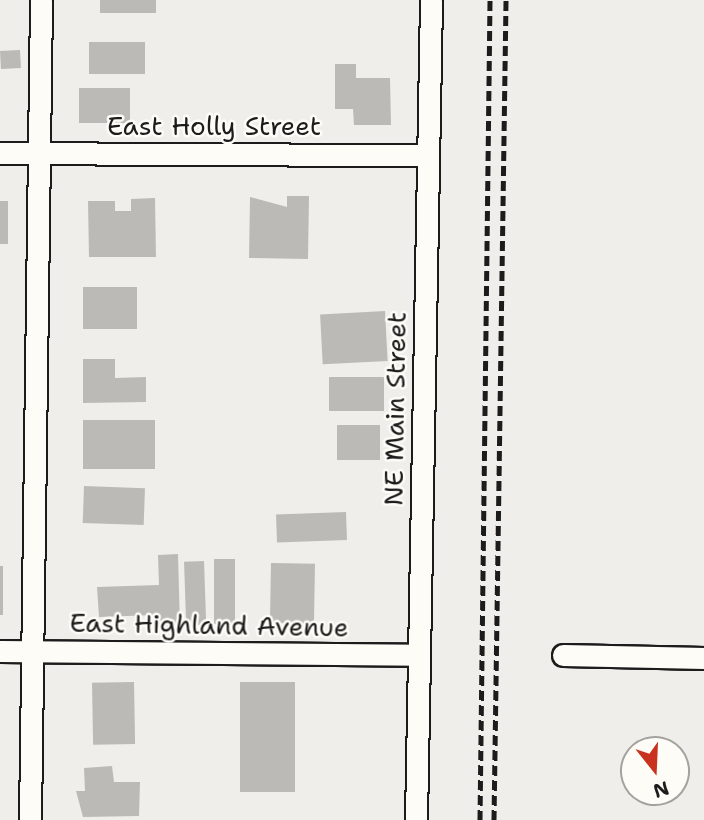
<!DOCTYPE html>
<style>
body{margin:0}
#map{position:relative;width:704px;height:820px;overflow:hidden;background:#f0eeea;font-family:"Shantell Sans",sans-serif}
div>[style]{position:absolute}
.building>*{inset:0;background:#bbbab6;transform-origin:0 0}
.roads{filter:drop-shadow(2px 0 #1c1c1c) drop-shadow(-2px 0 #1c1c1c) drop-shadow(0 2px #1c1c1c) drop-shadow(0 -2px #1c1c1c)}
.street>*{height:21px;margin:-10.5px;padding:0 10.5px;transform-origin:10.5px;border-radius:10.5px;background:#fdfcf7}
.rail>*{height:5px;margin-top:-2.5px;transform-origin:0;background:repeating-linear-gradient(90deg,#1c1c1c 0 10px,transparent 0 15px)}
span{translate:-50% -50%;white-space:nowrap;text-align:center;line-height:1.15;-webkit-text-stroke:5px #fdfcf7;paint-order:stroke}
.street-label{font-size:26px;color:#1c1c1c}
.north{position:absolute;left:620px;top:736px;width:70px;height:70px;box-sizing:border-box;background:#fdfcf7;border:2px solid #a3a29f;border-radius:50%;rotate:162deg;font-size:19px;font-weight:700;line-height:28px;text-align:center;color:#1c1c1c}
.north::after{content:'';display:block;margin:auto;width:24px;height:32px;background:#c8321e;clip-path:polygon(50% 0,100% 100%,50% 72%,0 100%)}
</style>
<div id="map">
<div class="building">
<div style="left:100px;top:0;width:56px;height:13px"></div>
<div style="left:89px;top:42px;width:56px;height:32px"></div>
<div style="left:20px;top:50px;width:18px;height:20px;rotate:87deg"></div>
<div style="clip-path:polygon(335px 64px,356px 64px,356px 78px,390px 78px,391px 125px,354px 125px,353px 109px,335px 109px)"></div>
<div style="left:79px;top:88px;width:51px;height:35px"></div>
<div style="clip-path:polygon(287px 196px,309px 196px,308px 259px,249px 258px,250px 197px,287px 207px)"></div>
<div style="clip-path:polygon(155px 198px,156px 257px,89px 257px,88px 201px,115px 201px,115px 211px,131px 211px,131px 199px)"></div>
<div style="left:0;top:201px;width:8px;height:43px"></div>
<div style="left:83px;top:287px;width:54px;height:42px"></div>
<div style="left:385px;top:311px;width:50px;height:65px;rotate:87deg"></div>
<div style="clip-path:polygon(83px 359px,115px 359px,115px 378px,146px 377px,146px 402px,83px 403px)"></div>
<div style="left:329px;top:377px;width:55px;height:34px"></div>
<div style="left:83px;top:420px;width:72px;height:49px"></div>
<div style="left:337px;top:425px;width:43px;height:35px"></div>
<div style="left:84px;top:486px;width:61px;height:37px;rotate:2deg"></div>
<div style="left:346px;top:512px;width:28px;height:70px;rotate:88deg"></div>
<div style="clip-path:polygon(178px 554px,180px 627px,156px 628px,155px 615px,99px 617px,97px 587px,159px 585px,158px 555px)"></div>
<div style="left:214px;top:559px;width:21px;height:65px"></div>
<div style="left:204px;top:561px;width:64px;height:20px;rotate:88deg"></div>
<div style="left:271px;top:563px;width:44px;height:60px;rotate:1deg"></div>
<div style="left:0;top:566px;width:3px;height:49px"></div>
<div style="left:134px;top:682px;width:62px;height:42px;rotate:89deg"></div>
<div style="left:240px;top:682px;width:55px;height:110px"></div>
<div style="clip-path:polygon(112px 766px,114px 782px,140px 782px,139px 816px,83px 817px,76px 791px,85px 791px,84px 768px)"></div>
</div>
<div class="roads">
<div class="street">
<div style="left:0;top:153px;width:428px;rotate:0.3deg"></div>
<div style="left:0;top:651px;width:418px;rotate:0.5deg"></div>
<div style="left:563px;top:655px;width:141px;rotate:1.2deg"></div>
<div style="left:30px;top:820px;width:820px;rotate:-89.23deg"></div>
<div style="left:416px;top:820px;width:820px;rotate:-88.95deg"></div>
</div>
</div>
<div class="rail">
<div style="left:480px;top:820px;width:820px;rotate:-89.3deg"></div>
<div style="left:494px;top:820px;width:820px;rotate:-89.16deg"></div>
</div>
<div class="street-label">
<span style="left:214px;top:126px">East Holly Street</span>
<span style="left:395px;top:409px;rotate:-89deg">NE Main Street</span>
<span style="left:209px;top:625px;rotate:1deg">East Highland Avenue</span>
</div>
<div class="north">N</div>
</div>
